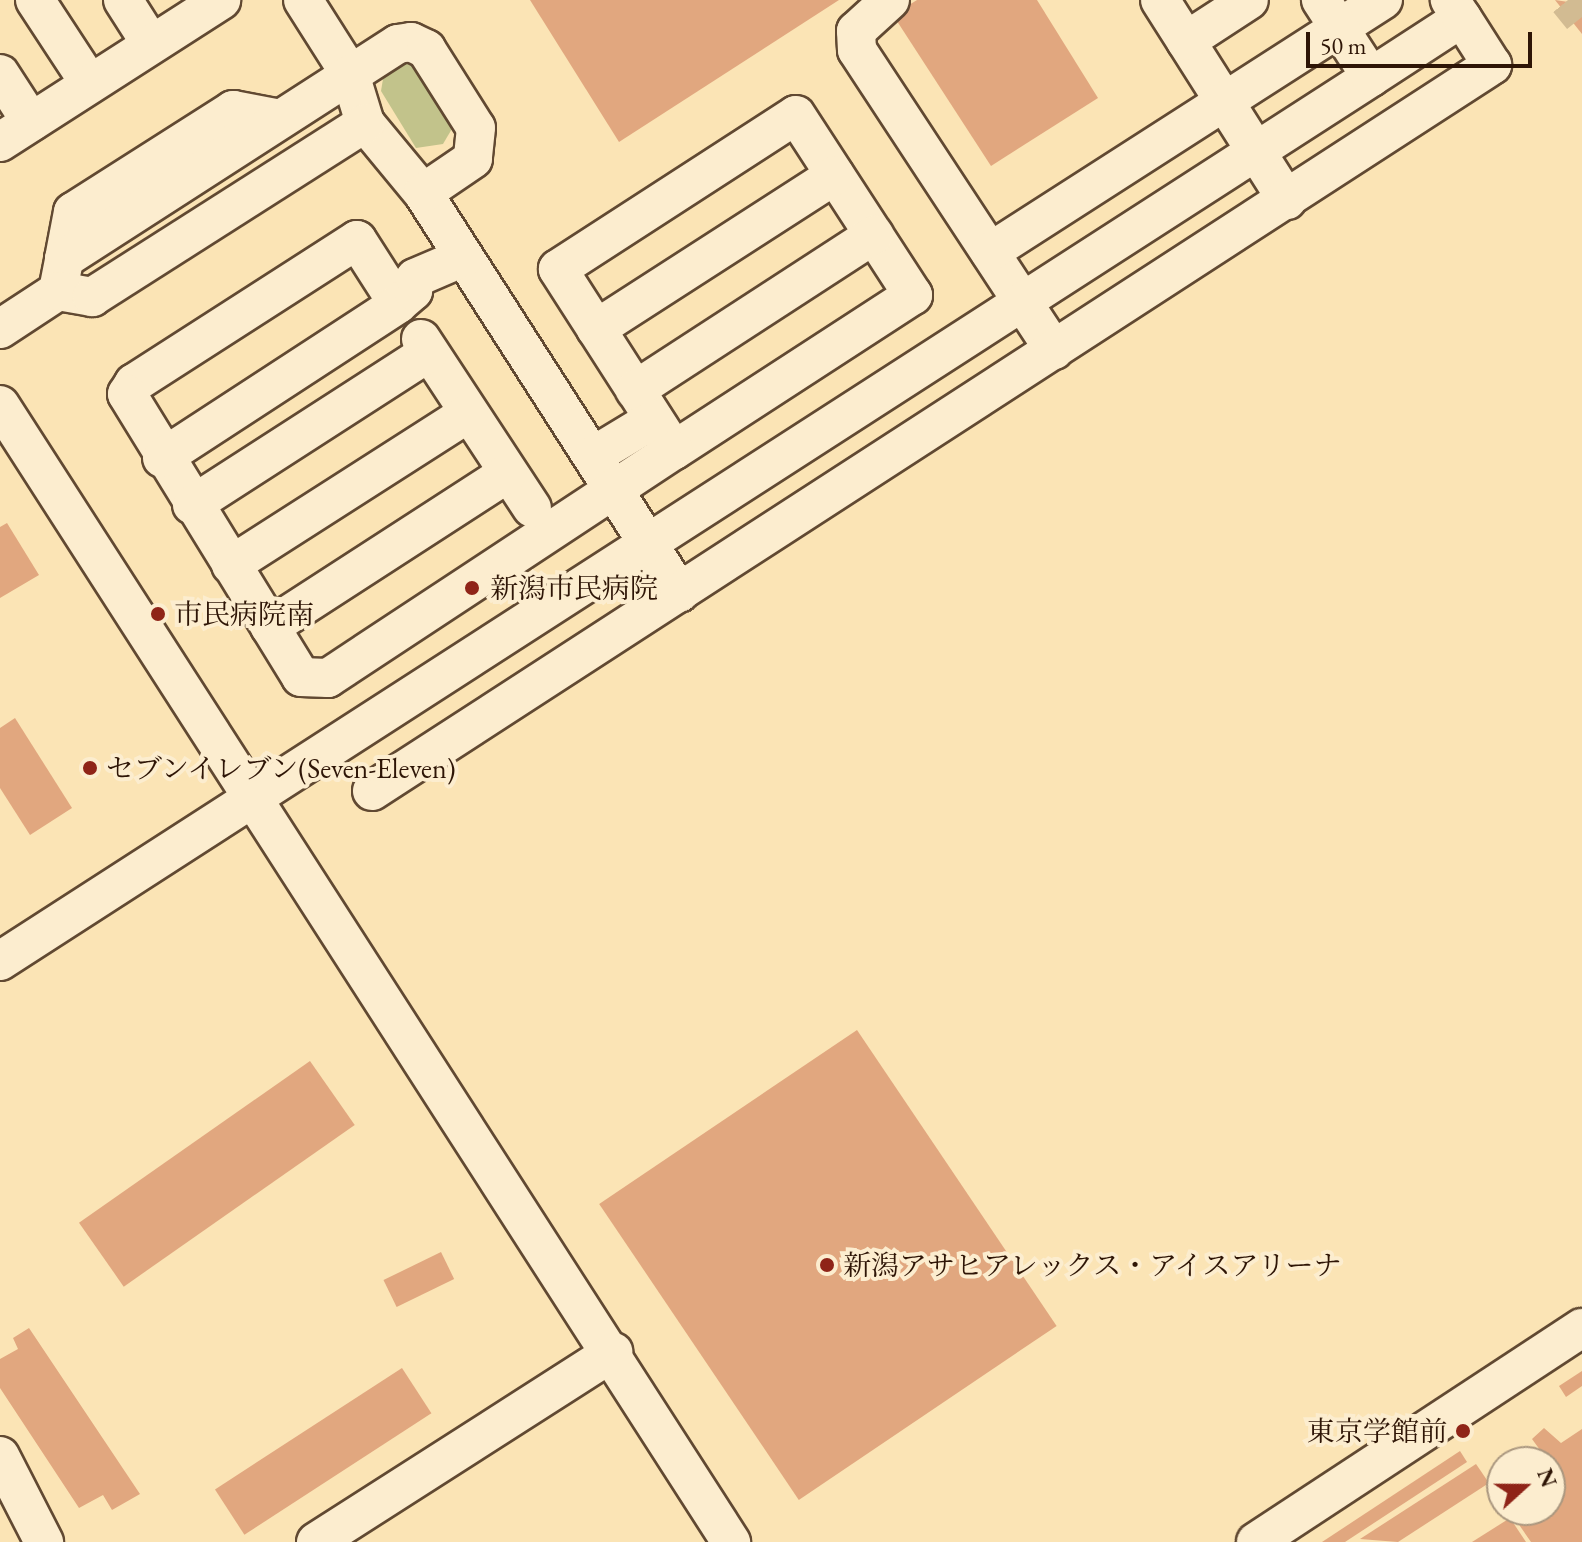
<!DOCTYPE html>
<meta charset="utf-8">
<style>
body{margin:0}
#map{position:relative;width:1582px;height:1542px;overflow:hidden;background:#fbe4b5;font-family:"EB Garamond","Noto Serif JP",serif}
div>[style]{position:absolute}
.green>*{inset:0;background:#c2c38b}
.building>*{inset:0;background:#e1a77f;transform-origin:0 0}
.minor-tunnel>*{height:38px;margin-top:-19px;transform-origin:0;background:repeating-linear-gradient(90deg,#d2bb92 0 38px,transparent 0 57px)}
.roads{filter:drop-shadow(2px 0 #614932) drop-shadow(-2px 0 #614932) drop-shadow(0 2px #614932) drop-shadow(0 -2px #614932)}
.minor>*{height:38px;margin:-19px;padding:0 19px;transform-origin:19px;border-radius:19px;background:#fcedcf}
.dots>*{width:22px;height:22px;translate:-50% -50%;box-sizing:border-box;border:4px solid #fcedcf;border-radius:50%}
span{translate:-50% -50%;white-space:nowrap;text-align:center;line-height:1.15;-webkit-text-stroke:8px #fcedcf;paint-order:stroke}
.poi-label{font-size:28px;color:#2e1506}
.left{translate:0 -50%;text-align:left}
.right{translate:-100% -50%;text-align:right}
.north{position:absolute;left:1486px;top:1446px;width:80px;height:80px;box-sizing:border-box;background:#fcedcf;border:2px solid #aa977f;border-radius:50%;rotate:69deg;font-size:22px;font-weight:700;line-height:32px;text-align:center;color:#2e1506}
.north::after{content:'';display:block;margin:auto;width:28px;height:36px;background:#8f2418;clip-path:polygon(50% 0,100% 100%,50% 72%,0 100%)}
.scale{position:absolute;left:1306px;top:32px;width:226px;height:36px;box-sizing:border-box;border:4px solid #2e1506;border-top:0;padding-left:10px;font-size:24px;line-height:28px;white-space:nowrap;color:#2e1506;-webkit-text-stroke:6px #fcedcf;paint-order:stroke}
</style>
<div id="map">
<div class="green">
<div style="clip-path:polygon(402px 63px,413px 63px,453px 127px,443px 144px,416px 148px,381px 91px,384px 73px)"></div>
</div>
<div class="building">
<div style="clip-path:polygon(530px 0,839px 0,619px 142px)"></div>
<div style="clip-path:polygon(917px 0,1037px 0,1098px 98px,991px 166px,893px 15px)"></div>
<div style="clip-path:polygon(1555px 0,1582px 4px,1582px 34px)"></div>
<div style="clip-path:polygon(7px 523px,39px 575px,0 598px,0 527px)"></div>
<div style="clip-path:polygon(15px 718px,72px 808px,30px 835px,0 788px,0 728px)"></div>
<div style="left:857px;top:1030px;width:357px;height:311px;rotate:56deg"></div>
<div style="left:310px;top:1061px;width:78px;height:282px;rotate:55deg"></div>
<div style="left:441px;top:1252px;width:30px;height:64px;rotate:64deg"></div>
<div style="clip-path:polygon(29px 1328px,140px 1494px,112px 1510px,103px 1495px,79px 1508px,0 1388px,0 1359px,18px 1349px,13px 1338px)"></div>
<div style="left:402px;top:1368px;width:54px;height:223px;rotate:57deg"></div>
<div style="clip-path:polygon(1582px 1371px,1582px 1386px,1566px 1397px,1559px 1386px)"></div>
<div style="clip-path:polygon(1544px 1428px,1561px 1443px,1582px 1429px,1582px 1542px,1531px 1542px,1513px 1516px,1550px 1510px,1550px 1485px,1564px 1483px,1532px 1439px)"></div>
<div style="clip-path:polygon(1460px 1451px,1467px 1462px,1345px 1542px,1322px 1542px)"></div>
<div style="clip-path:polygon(1476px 1464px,1489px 1483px,1398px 1542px,1360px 1539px)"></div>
<div style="clip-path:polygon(1510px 1518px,1526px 1542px,1472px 1542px)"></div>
</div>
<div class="minor-tunnel">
<div style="left:1568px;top:0;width:22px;rotate:51deg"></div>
</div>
<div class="roads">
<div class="minor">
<div style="left:35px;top:0;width:100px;rotate:56.8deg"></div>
<div style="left:123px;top:0;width:52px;rotate:57.5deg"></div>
<div style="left:303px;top:0;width:88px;rotate:57.6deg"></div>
<div style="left:350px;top:74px;width:51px;rotate:73deg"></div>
<div style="left:365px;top:123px;width:91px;rotate:50.4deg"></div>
<div style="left:423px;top:193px;width:475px;rotate:57.3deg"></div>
<div style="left:890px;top:0;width:46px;rotate:137.6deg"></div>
<div style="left:856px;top:31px;width:19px;rotate:87deg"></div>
<div style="left:857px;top:50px;width:359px;rotate:56.7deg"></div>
<div style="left:1160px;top:0;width:237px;rotate:57.6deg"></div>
<div style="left:1186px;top:41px;width:75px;rotate:-33.1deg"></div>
<div style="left:0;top:74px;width:57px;rotate:57.1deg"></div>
<div style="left:1371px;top:77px;width:108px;rotate:-33deg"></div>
<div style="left:1462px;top:18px;width:22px;rotate:-124deg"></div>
<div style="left:796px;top:115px;width:215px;rotate:57deg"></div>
<div style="left:913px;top:295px;width:285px;rotate:147deg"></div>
<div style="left:674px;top:450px;width:215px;rotate:-122.7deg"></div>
<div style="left:558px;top:269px;width:283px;rotate:-32.9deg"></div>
<div style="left:0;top:142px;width:263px;rotate:-32.7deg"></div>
<div style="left:990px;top:252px;width:467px;rotate:-32.7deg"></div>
<div style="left:64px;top:259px;width:48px;rotate:-79.2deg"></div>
<div style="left:73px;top:212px;width:190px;rotate:-32.5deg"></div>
<div style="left:233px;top:110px;width:48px;rotate:10.8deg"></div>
<div style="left:58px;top:291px;width:33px;rotate:-79deg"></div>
<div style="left:64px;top:259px;width:397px;rotate:-32.8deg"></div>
<div style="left:398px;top:44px;width:13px;rotate:-9deg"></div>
<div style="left:411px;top:42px;width:17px;rotate:25deg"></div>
<div style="left:426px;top:49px;width:93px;rotate:57.7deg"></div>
<div style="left:476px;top:128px;width:31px;rotate:96deg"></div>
<div style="left:473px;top:159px;width:60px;rotate:145.8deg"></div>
<div style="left:398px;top:304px;width:76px;rotate:-122.6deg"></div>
<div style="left:357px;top:240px;width:265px;rotate:147.3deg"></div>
<div style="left:134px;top:383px;width:13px;rotate:122deg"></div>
<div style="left:127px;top:394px;width:332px;rotate:58.4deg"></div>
<div style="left:301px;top:677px;width:27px;rotate:2deg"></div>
<div style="left:328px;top:678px;width:414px;rotate:-33.4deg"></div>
<div style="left:0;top:329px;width:69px;rotate:-33.2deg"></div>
<div style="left:58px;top:291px;width:35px;rotate:10deg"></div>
<div style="left:92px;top:297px;width:324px;rotate:-32.5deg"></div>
<div style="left:596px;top:329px;width:284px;rotate:-32.8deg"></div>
<div style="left:421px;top:339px;width:202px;rotate:56.7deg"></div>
<div style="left:635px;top:390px;width:285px;rotate:-33deg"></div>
<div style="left:0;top:405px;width:1352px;rotate:57.26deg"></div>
<div style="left:593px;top:456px;width:71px;rotate:-31.2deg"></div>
<div style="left:162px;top:458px;width:282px;rotate:-33.1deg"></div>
<div style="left:398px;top:304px;width:20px;rotate:-41deg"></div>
<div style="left:413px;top:291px;width:13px;rotate:-81deg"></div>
<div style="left:415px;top:278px;width:53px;rotate:-23.2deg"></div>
<div style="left:192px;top:505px;width:282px;rotate:-32.8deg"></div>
<div style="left:231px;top:565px;width:282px;rotate:-32.6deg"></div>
<div style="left:270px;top:627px;width:283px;rotate:-32.9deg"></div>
<div style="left:372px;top:791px;width:1335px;rotate:-32.95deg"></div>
<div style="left:1492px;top:65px;width:56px;rotate:-122.6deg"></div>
<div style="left:0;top:961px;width:1631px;rotate:-32.81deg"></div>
<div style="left:1371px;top:77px;width:92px;rotate:-123deg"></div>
<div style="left:0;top:1456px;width:97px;rotate:62.9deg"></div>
<div style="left:316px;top:1542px;width:353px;rotate:-32.6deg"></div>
<div style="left:1256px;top:1542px;width:390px;rotate:-33.3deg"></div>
</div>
</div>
<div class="dots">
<div style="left:472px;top:588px;background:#8f2418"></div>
<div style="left:158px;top:614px;background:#8f2418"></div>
<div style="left:90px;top:768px;background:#8f2418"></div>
<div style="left:827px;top:1265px;background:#8f2418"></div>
<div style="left:1463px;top:1431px;background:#8f2418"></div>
</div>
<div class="poi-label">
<span class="left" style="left:490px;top:588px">新潟市民病院</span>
<span class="left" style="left:174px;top:614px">市民病院南</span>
<span class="left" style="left:106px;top:768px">セブンイレブン(Seven-Eleven)</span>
<span class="left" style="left:843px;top:1265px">新潟アサヒアレックス・アイスアリーナ</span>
<span class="right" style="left:1447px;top:1431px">東京学館前</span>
</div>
<div class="north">N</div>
<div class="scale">50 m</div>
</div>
